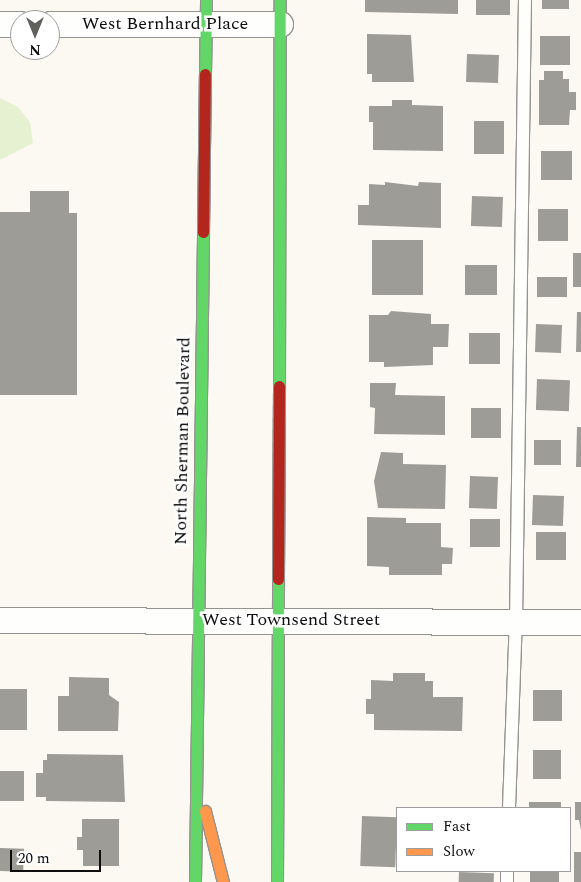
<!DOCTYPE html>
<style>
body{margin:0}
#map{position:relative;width:581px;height:882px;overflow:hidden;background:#fbf9f1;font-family:Spectral,serif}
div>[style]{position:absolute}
.green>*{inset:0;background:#e5f1d1}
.building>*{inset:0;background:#9e9c97;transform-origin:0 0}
.roads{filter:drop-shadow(1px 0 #949390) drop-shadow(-1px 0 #949390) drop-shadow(0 1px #949390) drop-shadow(0 -1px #949390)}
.lane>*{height:12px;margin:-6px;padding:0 6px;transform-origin:6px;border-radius:6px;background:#fefefd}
.street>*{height:25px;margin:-12.5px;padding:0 12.5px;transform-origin:12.5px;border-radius:12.5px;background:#fefefd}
.fast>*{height:11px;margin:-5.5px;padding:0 5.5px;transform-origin:5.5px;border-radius:5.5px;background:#63d668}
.slow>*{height:11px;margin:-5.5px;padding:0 5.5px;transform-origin:5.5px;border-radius:5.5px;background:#ff974d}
.jam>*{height:11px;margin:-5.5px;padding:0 5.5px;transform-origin:5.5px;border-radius:5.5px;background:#b3261e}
span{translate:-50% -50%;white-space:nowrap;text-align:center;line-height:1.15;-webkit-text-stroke:5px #fff;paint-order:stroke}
.street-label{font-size:18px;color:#0d0d0d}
.legend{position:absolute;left:396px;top:807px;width:175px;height:65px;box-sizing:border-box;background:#fff;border:1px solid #9e9e9e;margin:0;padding:6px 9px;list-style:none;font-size:15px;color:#0d0d0d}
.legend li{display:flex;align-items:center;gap:10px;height:25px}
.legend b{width:25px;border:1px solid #9e9e9e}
.north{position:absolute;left:10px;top:10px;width:50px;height:50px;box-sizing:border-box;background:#fff;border:1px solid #9e9e9e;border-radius:50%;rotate:180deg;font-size:14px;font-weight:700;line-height:20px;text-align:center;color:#0d0d0d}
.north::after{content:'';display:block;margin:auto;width:18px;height:22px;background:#60605d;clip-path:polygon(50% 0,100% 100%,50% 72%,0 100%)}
.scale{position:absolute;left:10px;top:850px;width:91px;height:22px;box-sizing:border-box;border:2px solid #0d0d0d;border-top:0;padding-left:6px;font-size:15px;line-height:18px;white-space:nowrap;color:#0d0d0d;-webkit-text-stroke:4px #fff;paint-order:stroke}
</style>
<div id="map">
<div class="green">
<div style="clip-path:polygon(0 98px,18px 107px,30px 122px,33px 143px,0 160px)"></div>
</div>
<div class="building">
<div style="clip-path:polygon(365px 0,458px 0,458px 14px,365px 12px)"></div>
<div style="left:476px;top:0;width:34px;height:15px"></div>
<div style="left:542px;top:0;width:27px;height:9px"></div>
<div style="clip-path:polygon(367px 34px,411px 35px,414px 82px,372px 82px,372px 74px,367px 74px)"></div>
<div style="left:540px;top:36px;width:30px;height:29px"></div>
<div style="left:467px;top:54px;width:32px;height:28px;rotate:2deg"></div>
<div style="clip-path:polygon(544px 71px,563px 71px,563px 79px,569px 79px,569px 92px,576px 92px,576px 110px,570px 110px,569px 125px,539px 125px,539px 80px,544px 80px)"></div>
<div style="clip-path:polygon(392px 100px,412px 100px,412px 105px,443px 106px,443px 151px,373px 150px,373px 122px,369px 122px,369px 106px,392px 106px)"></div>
<div style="left:474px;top:121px;width:30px;height:33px"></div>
<div style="left:541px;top:151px;width:31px;height:29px"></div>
<div style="clip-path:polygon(385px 182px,418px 186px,419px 182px,441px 183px,441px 228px,358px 225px,358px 205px,369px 205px,369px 184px,385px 185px)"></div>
<div style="clip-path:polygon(30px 191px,69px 191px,69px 213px,77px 213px,77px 395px,0 395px,0 212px,30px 212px)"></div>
<div style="left:472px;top:196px;width:31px;height:30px;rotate:2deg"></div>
<div style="left:538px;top:209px;width:30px;height:32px"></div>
<div style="left:372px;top:240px;width:51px;height:55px"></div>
<div style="left:573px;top:253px;width:8px;height:34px"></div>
<div style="left:465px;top:265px;width:32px;height:30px"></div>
<div style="left:537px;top:277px;width:30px;height:20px"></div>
<div style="clip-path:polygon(391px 311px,431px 314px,431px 324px,449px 324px,448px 347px,433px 347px,433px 365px,384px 367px,384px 362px,369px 362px,369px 315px,388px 315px)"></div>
<div style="clip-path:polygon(577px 312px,581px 312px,581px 352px,576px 352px)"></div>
<div style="left:536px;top:324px;width:26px;height:28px;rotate:2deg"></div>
<div style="left:469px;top:333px;width:31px;height:31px"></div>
<div style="left:537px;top:379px;width:33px;height:31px;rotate:2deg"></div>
<div style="clip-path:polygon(370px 383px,396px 383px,395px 395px,445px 396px,445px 435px,374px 434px,375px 408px,370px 407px)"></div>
<div style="left:471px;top:408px;width:30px;height:30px"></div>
<div style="clip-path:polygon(577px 427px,581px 427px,581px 467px,576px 467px)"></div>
<div style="left:534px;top:440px;width:27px;height:25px"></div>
<div style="clip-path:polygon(381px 452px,403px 453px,403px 464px,446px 465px,445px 509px,378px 508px,374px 481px)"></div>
<div style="left:470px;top:476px;width:28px;height:32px;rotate:2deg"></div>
<div style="left:533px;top:495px;width:31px;height:30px;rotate:2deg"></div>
<div style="clip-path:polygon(367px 517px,406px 518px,406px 523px,441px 523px,441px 547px,453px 548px,452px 564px,442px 564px,442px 575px,389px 575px,389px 567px,367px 566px)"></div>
<div style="left:470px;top:519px;width:30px;height:28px"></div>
<div style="left:536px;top:532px;width:30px;height:28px"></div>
<div style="clip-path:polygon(393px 673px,425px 673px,425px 681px,433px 681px,433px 697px,463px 697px,462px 731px,374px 730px,374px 714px,366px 714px,366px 699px,371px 699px,371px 680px,393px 681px)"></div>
<div style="clip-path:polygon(69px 677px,109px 678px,109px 695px,119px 702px,118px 731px,58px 731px,58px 696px,69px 696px)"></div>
<div style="left:0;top:689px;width:27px;height:41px"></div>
<div style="left:533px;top:690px;width:29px;height:31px"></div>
<div style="left:533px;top:750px;width:28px;height:29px"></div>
<div style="clip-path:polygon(47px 754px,123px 755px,125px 802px,46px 801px,46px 797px,36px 797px,36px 773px,43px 773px,43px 760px,47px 760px)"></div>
<div style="left:0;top:771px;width:24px;height:30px"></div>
<div style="left:529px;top:802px;width:32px;height:6px"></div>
<div style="clip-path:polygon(575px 802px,581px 802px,581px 830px,579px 820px,575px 820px)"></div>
<div style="left:362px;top:816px;width:35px;height:50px;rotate:2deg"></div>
<div style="clip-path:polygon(82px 819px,119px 819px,119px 866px,83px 866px,83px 850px,77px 850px,77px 837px,82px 837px)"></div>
<div style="left:0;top:848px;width:24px;height:23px;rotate:2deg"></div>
<div style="left:574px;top:852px;width:7px;height:30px"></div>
<div style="left:530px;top:871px;width:29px;height:11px"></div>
<div style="left:459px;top:872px;width:35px;height:10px;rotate:2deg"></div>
</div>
<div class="roads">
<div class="lane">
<div style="left:509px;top:808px;width:187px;rotate:-87.9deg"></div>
<div style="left:516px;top:621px;width:621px;rotate:-89.17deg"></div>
<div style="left:507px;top:882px;width:11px;rotate:-90deg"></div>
</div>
<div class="street">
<div style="left:0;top:24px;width:20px"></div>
<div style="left:50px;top:24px;width:230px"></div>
<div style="left:0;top:620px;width:581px;rotate:0.2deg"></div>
</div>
<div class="fast">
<div style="left:205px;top:74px;width:74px;rotate:-89.2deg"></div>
<div style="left:279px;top:386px;width:386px;rotate:-89.9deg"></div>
<div style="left:195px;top:882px;width:650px;rotate:-89.29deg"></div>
<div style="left:277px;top:882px;width:303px;rotate:-89.8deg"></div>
</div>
<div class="slow">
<div style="left:205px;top:811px;width:73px;rotate:75.8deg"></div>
</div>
<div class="jam">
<div style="left:203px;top:232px;width:158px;rotate:-89.3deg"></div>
<div style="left:278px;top:579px;width:193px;rotate:-89.7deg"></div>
</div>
</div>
<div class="street-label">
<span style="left:165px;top:24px">West Bernhard Place</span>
<span style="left:183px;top:441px;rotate:-89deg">North Sherman Boulevard</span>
<span style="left:291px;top:620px">West Townsend Street</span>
</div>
<ul class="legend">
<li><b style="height:6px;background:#63d668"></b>Fast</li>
<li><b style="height:6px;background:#ff974d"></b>Slow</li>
</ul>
<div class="north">N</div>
<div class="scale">20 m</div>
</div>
